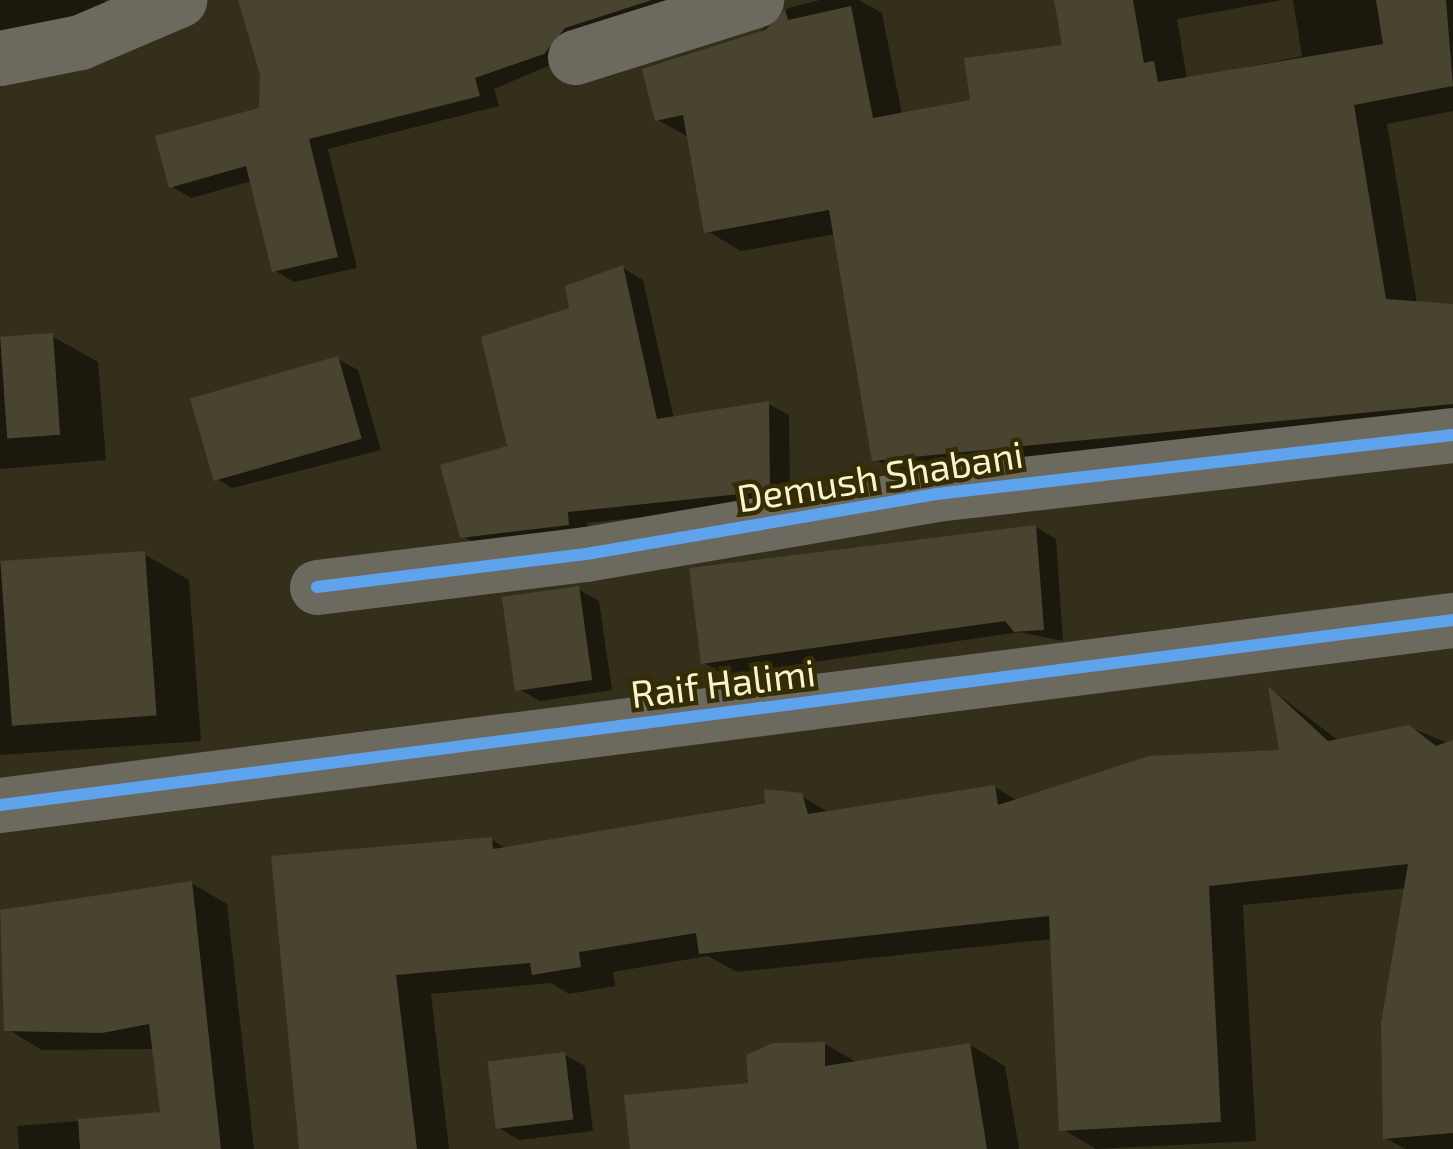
<!DOCTYPE html>
<style>
body{margin:0}
#map{position:relative;width:1453px;height:1149px;overflow:hidden;background:#332f1b;font-family:"Exo 2",sans-serif}
div>[style]{position:absolute}
.shadow>*{inset:0;background:#0007}
.building>*{inset:0;background:#484430;transform-origin:0 0}
.minor>*{height:55px;margin:-27.5px;padding:0 27.5px;transform-origin:27.5px;border-radius:27.5px;background:#6c6a5f}
.cycleway>*{height:12px;margin:-6px;padding:0 6px;transform-origin:6px;border-radius:6px;background:#60a3ed}
span{translate:-50% -50%;white-space:nowrap;text-align:center;line-height:1.15;-webkit-text-stroke:9px #332c05;paint-order:stroke}
.street-label{font-size:38px;color:#f9f3d0}
</style>
<div id="map">
<div class="shadow">
<div style="clip-path:polygon(0 0,105px 0,107px 22px,0 49px)"></div>
<div style="clip-path:polygon(241px 0,705px 0,494px 89px,499px 106px,328px 149px,357px 268px,294px 282px,274px 270px,252px 181px,191px 198px,171px 186px,261px 110px,263px 75px)"></div>
<div style="clip-path:polygon(820px 0,859px 0,882px 13px,902px 115px,973px 102px,1065px 47px,1057px 0,1282px 0,1177px 19px,1187px 79px,1302px 56px,1293px 0,1453px 0,1453px 111px,1387px 124px,1417px 304px,1453px 307px,1453px 425px,909px 479px,875px 459px,836px 234px,741px 251px,707px 231px,690px 138px,658px 120px,788px 8px)"></div>
<div style="clip-path:polygon(623px 268px,643px 280px,674px 419px,768px 404px,789px 415px,790px 501px,587px 523px,589px 535px,483px 548px,462px 536px,572px 310px)"></div>
<div style="clip-path:polygon(52px 336px,98px 362px,106px 460px,0 469px,0 340px)"></div>
<div style="clip-path:polygon(338px 359px,358px 370px,381px 450px,232px 488px,212px 476px)"></div>
<div style="clip-path:polygon(1036px 527px,1056px 539px,1063px 641px,1019px 632px,724px 675px,704px 663px)"></div>
<div style="clip-path:polygon(144px 554px,189px 580px,201px 741px,0 755px,0 563px)"></div>
<div style="clip-path:polygon(578px 589px,599px 601px,612px 690px,540px 701px,519px 689px)"></div>
<div style="clip-path:polygon(1272px 690px,1339px 741px,1409px 727px,1453px 745px,1453px 1149px,1405px 1149px,1385px 1138px,1407px 888px,1243px 905px,1256px 1141px,1096px 1149px,1062px 1129px,1052px 939px,737px 972px,708px 956px,613px 972px,615px 986px,569px 994px,551px 983px,431px 994px,449px 1149px,303px 1149px,274px 859px,491px 839px,507px 849px,801px 796px,830px 813px,995px 787px,1018px 801px,1282px 752px)"></div>
<div style="clip-path:polygon(191px 883px,227px 904px,254px 1149px,19px 1149px,17px 1126px,162px 1114px,154px 1049px,42px 1050px,7px 1029px,0 913px)"></div>
<div style="clip-path:polygon(825px 1044px,858px 1063px,970px 1045px,1005px 1066px,1019px 1149px,632px 1149px)"></div>
<div style="clip-path:polygon(565px 1055px,585px 1066px,593px 1131px,519px 1140px,499px 1128px)"></div>
</div>
<div class="building">
<div style="clip-path:polygon(238px 0,652px 0,565px 28px,544px 54px,475px 78px,480px 96px,309px 139px,338px 257px,272px 272px,246px 166px,169px 188px,155px 136px,259px 108px,260px 75px)"></div>
<div style="clip-path:polygon(1054px 0,1133px 0,1144px 63px,1154px 61px,1158px 82px,1383px 44px,1376px 0,1446px 0,1453px 86px,1354px 105px,1386px 299px,1453px 304px,1453px 404px,872px 461px,829px 210px,704px 233px,683px 115px,655px 121px,642px 69px,765px 30px,785px 10px,788px 20px,851px 6px,873px 118px,970px 100px,964px 58px,1062px 45px)"></div>
<div style="clip-path:polygon(623px 265px,657px 419px,769px 401px,770px 491px,568px 512px,569px 525px,460px 538px,440px 465px,507px 446px,481px 337px,569px 308px,565px 286px)"></div>
<div style="left:53px;top:333px;width:102px;height:53px;rotate:86deg"></div>
<div style="left:338px;top:356px;width:86px;height:154px;rotate:74deg"></div>
<div style="clip-path:polygon(1036px 525px,1044px 630px,1014px 632px,1005px 621px,701px 664px,689px 568px)"></div>
<div style="left:145px;top:551px;width:165px;height:145px;rotate:86deg"></div>
<div style="left:579px;top:586px;width:95px;height:78px;rotate:82deg"></div>
<div style="clip-path:polygon(1268px 686px,1328px 741px,1409px 725px,1436px 746px,1453px 740px,1453px 1133px,1383px 1139px,1381px 1023px,1408px 864px,1209px 886px,1221px 1122px,1059px 1131px,1049px 916px,699px 954px,696px 933px,579px 952px,581px 967px,532px 975px,530px 963px,396px 975px,417px 1149px,299px 1149px,271px 856px,492px 837px,493px 849px,765px 803px,764px 789px,802px 793px,808px 814px,995px 785px,998px 805px,1149px 756px,1279px 750px)"></div>
<div style="clip-path:polygon(192px 881px,221px 1149px,80px 1149px,78px 1119px,160px 1112px,149px 1024px,102px 1033px,4px 1031px,0 910px)"></div>
<div style="clip-path:polygon(825px 1042px,825px 1066px,970px 1043px,987px 1149px,630px 1149px,624px 1095px,748px 1083px,746px 1055px,773px 1043px)"></div>
<div style="left:565px;top:1052px;width:68px;height:78px;rotate:83deg"></div>
</div>
<div class="minor">
<div style="left:575px;top:57px;width:190px;rotate:-17.5deg"></div>
<div style="left:0;top:58px;width:82px;rotate:-11.3deg"></div>
<div style="left:80px;top:42px;width:108px;rotate:-23deg"></div>
<div style="left:317px;top:587px;width:271px;rotate:-7deg"></div>
<div style="left:586px;top:554px;width:355px;rotate:-9.7deg"></div>
<div style="left:936px;top:494px;width:520px;rotate:-6.51deg"></div>
<div style="left:0;top:805px;width:1465px;rotate:-7.26deg"></div>
</div>
<div class="cycleway">
<div style="left:317px;top:587px;width:271px;rotate:-7deg"></div>
<div style="left:586px;top:554px;width:355px;rotate:-9.7deg"></div>
<div style="left:936px;top:494px;width:520px;rotate:-6.51deg"></div>
<div style="left:0;top:805px;width:1465px;rotate:-7.26deg"></div>
</div>
<div class="street-label">
<span style="left:880px;top:476px;rotate:-9deg">Demush Shabani</span>
<span style="left:723px;top:683px;rotate:-7deg">Raif Halimi</span>
</div>
</div>
